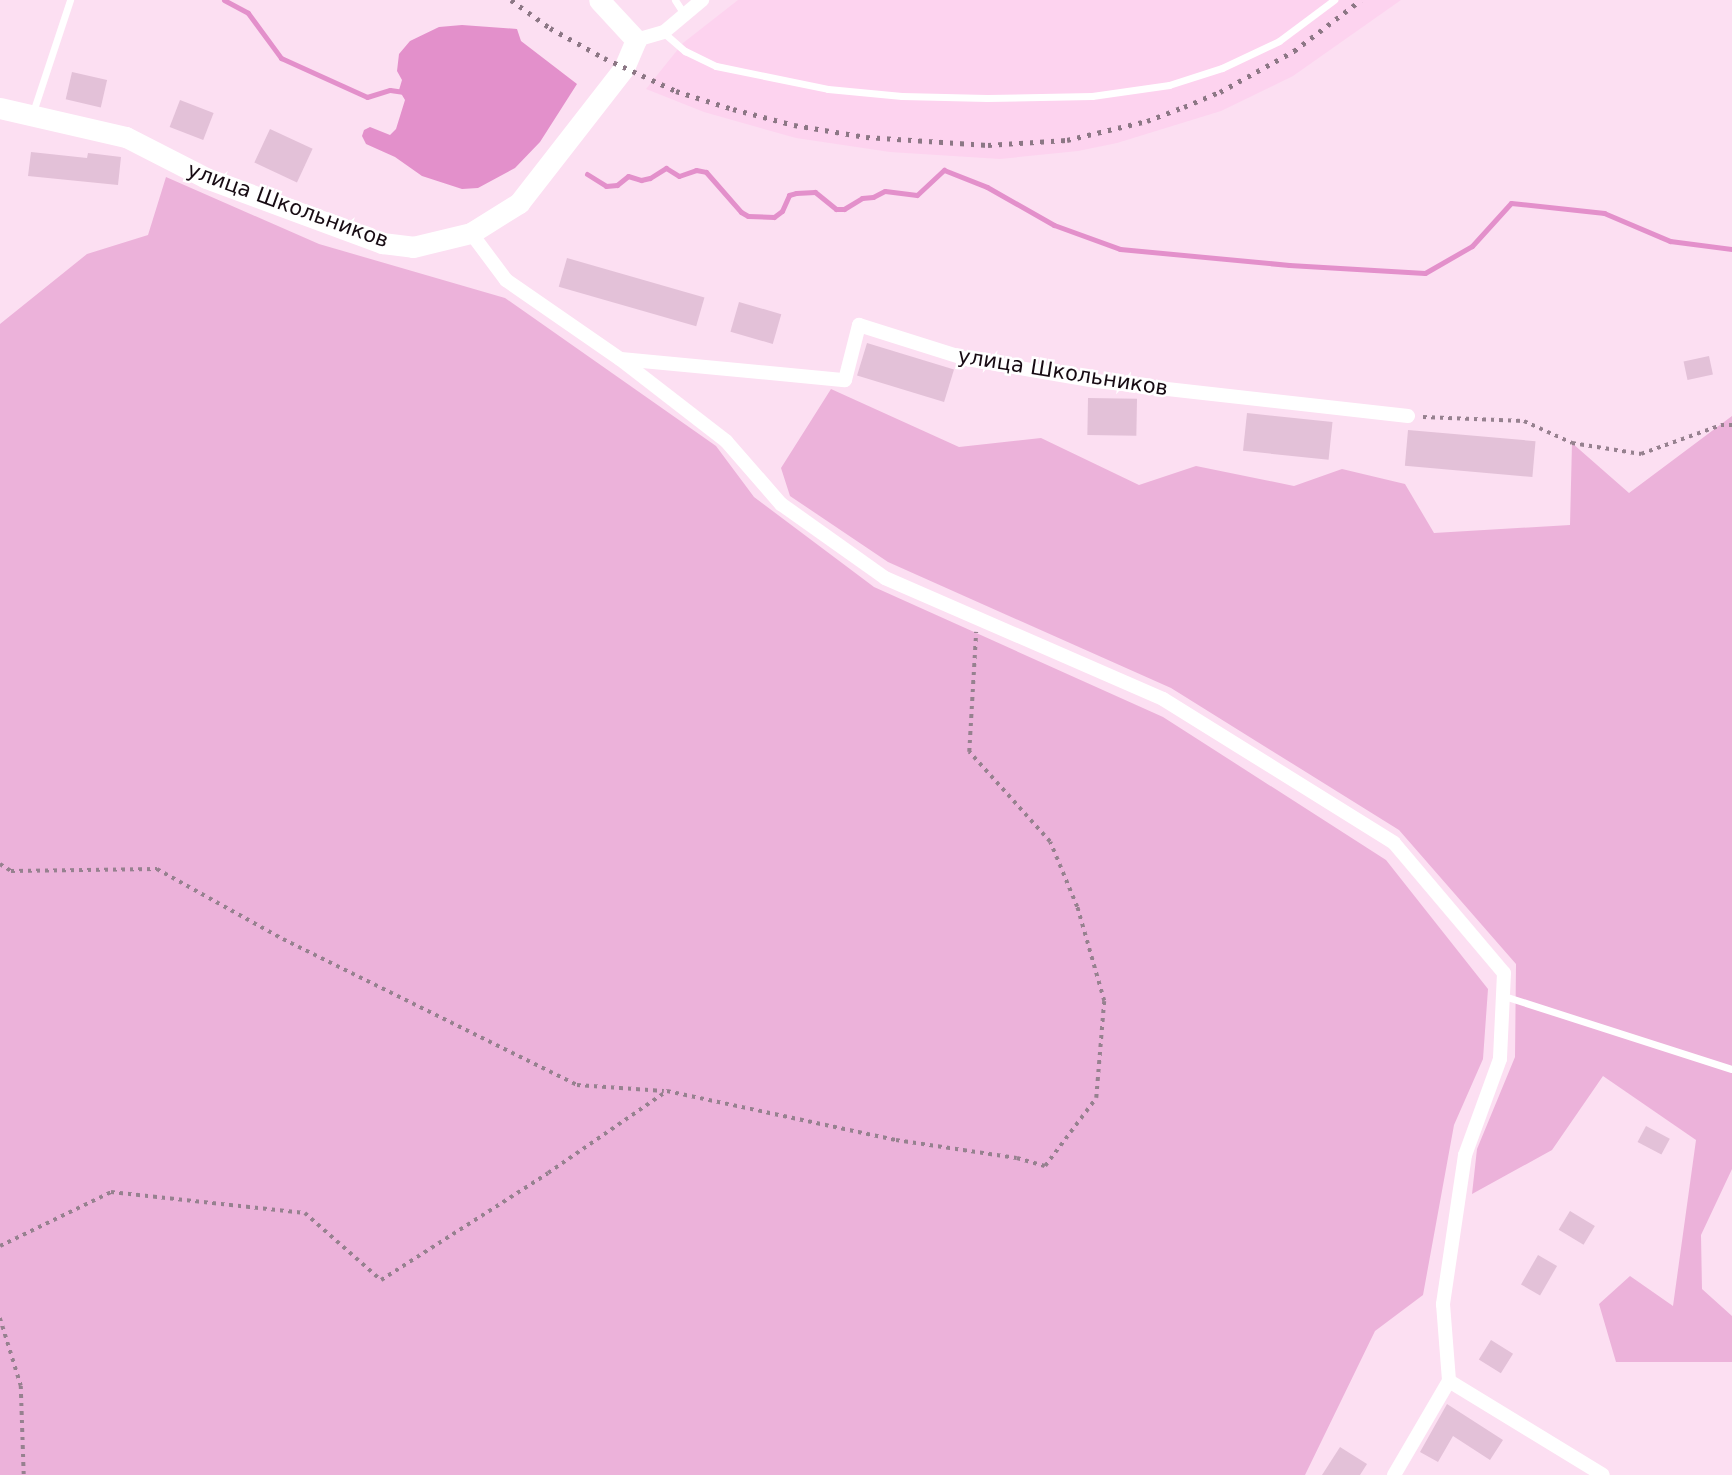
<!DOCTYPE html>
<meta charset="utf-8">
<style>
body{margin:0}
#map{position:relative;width:1732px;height:1475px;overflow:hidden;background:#fcdff2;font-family:"DejaVu Sans",sans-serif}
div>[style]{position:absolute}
.built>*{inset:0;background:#fdd3ef}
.green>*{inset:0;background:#ecb2da}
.water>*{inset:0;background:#e390cb}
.stream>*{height:5px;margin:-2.5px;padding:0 2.5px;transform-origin:2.5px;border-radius:2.5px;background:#e390cb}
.building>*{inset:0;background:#e3c1d8;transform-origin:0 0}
.path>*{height:3.5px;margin-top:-1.75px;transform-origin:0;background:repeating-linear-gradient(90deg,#96818f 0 3.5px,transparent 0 8.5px)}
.lane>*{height:7px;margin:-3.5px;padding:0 3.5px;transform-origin:3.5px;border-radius:3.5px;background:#fff}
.street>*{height:14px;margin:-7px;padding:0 7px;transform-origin:7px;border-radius:7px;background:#fff}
.secondary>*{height:21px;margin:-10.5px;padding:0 10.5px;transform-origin:10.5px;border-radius:10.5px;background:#fff}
.rail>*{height:5px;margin-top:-2.5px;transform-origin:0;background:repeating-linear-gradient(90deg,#8c7785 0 3.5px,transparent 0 10.5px)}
span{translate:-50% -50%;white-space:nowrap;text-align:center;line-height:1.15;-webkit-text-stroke:5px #fff;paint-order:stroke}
.street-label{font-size:21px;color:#170b13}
</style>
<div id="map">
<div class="built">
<div style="clip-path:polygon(738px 0,1401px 0,1293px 76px,1221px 111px,1117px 143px,1078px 151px,1000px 159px,890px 152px,796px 138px,704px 112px,646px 89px,683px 43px)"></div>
</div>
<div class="green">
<div style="clip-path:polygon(166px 177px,319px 244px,505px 298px,716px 446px,754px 497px,874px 587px,1163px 717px,1386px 860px,1488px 989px,1483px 1059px,1454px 1125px,1423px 1295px,1375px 1331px,1305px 1475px,0 1475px,0 324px,87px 254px,148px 235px)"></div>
<div style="clip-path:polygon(831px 389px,959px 447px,1041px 438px,1139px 485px,1196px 466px,1294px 486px,1342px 469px,1405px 484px,1434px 533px,1570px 525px,1572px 443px,1629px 493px,1732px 416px,1732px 1169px,1701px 1235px,1702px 1289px,1732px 1316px,1732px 1362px,1616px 1362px,1599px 1304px,1630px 1276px,1673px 1306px,1696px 1140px,1603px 1076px,1552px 1150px,1472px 1194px,1477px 1149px,1515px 1057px,1516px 964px,1399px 830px,1171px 688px,888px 562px,790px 496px,781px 468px)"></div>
</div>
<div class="water">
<div style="clip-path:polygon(462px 25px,517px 29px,521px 41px,577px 84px,540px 142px,515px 168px,478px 188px,462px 189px,422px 176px,395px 157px,366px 144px,362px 136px,364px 130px,370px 127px,390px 135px,396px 129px,405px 100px,399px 90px,402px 80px,397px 71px,399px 54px,410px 41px,439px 27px)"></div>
</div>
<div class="stream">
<div style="left:224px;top:0;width:27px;rotate:28deg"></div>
<div style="left:248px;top:13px;width:56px;rotate:53.7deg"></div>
<div style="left:281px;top:58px;width:94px;rotate:24.4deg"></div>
<div style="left:367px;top:97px;width:24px;rotate:-17deg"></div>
<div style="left:390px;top:90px;width:14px;rotate:8deg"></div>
<div style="left:587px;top:174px;width:22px;rotate:32deg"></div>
<div style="left:606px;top:186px;width:11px;rotate:-5deg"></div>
<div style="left:617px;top:185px;width:14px;rotate:-39deg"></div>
<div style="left:628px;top:176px;width:14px;rotate:17deg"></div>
<div style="left:641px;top:180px;width:9px;rotate:-13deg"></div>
<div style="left:650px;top:178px;width:19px;rotate:-32deg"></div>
<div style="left:666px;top:168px;width:15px;rotate:32deg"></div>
<div style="left:679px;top:176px;width:18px;rotate:-19deg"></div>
<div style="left:696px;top:170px;width:10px;rotate:11deg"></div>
<div style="left:706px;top:172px;width:53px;rotate:48.8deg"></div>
<div style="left:741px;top:212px;width:8px;rotate:30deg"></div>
<div style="left:748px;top:216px;width:26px;rotate:2deg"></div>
<div style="left:774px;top:217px;width:10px;rotate:-37deg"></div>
<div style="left:782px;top:211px;width:17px;rotate:-66deg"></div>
<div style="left:789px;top:195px;width:7px;rotate:-16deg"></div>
<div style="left:796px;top:193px;width:19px;rotate:-3deg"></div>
<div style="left:815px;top:192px;width:27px;rotate:39deg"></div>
<div style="left:836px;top:209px;width:8px"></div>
<div style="left:844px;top:209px;width:21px;rotate:-31deg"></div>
<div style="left:862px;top:198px;width:11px;rotate:-5deg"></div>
<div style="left:873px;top:197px;width:13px;rotate:-27deg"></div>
<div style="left:885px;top:191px;width:32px;rotate:7deg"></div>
<div style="left:917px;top:195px;width:37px;rotate:-43deg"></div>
<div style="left:944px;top:170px;width:46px;rotate:21.6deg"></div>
<div style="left:987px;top:187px;width:77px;rotate:29.6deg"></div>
<div style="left:1054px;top:225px;width:70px;rotate:20deg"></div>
<div style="left:1120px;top:249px;width:170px;rotate:5.4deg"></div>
<div style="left:1289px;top:265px;width:136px;rotate:3.4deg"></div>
<div style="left:1425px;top:273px;width:54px;rotate:-29.9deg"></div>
<div style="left:1472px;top:246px;width:58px;rotate:-47.8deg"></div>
<div style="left:1511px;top:203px;width:94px;rotate:6.1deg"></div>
<div style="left:1604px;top:213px;width:72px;rotate:23deg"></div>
<div style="left:1670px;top:241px;width:63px;rotate:7.4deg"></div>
</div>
<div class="building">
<div style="left:72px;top:72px;width:36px;height:28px;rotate:13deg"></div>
<div style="left:180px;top:100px;width:36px;height:29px;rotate:21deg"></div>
<div style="left:270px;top:129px;width:47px;height:37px;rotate:25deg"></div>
<div style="clip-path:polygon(31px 152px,87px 158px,88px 153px,121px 157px,118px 185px,28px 176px)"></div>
<div style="left:567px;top:258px;width:143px;height:30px;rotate:16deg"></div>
<div style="left:739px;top:302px;width:44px;height:31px;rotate:16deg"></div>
<div style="left:867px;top:343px;width:91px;height:34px;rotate:17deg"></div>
<div style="left:1709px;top:356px;width:19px;height:26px;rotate:78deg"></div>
<div style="left:1088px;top:398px;width:49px;height:37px;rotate:1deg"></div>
<div style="left:1247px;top:413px;width:86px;height:38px;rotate:6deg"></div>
<div style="left:1408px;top:430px;width:128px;height:36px;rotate:5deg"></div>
<div style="left:1646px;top:1126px;width:27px;height:18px;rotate:28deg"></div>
<div style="left:1570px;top:1211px;width:29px;height:22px;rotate:31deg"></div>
<div style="left:1538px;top:1255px;width:22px;height:34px;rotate:30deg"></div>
<div style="left:1491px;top:1340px;width:26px;height:23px;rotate:32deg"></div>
<div style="clip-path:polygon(1447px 1404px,1503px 1440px,1490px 1460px,1453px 1436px,1438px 1462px,1420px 1452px)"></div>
<div style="clip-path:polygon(1340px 1447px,1367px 1464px,1360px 1475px,1322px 1475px)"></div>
</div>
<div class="path">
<div style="left:1423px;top:417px;width:101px;rotate:2.3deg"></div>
<div style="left:1524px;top:421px;width:53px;rotate:24.6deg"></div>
<div style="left:1572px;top:443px;width:70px;rotate:9.1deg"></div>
<div style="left:1641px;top:454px;width:85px;rotate:-19.9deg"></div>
<div style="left:1721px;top:425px;width:11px"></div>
<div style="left:0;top:864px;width:13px;rotate:32deg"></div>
<div style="left:11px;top:871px;width:146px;rotate:-0.8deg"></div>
<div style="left:157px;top:869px;width:144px;rotate:29.1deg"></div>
<div style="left:283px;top:939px;width:328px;rotate:26.4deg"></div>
<div style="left:577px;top:1085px;width:87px;rotate:3.9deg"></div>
<div style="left:0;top:1246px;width:123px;rotate:-25.9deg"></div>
<div style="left:111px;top:1192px;width:195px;rotate:6.2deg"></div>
<div style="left:305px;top:1213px;width:101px;rotate:41.4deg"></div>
<div style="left:381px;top:1280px;width:198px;rotate:-32.6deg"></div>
<div style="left:548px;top:1173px;width:145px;rotate:-34.6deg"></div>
<div style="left:667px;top:1091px;width:234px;rotate:12.1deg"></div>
<div style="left:896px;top:1140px;width:122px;rotate:8.5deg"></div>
<div style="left:1017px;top:1158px;width:29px;rotate:16deg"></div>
<div style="left:1045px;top:1166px;width:85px;rotate:-53.1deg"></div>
<div style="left:1096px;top:1098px;width:97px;rotate:-85.3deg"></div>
<div style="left:1104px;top:1001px;width:98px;rotate:-106deg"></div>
<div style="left:1077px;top:907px;width:70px;rotate:-112.6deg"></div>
<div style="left:1050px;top:842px;width:121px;rotate:-132deg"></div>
<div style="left:969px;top:752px;width:120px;rotate:-86.7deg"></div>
<div style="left:0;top:1318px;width:71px;rotate:72.8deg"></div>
<div style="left:21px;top:1386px;width:89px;rotate:88.1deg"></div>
</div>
<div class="lane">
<div style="left:675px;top:0;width:17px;rotate:57deg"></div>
<div style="left:664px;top:33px;width:28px;rotate:41deg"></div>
<div style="left:685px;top:51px;width:34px;rotate:26deg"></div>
<div style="left:716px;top:66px;width:114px;rotate:11.6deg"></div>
<div style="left:828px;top:89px;width:74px;rotate:5.4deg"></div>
<div style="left:902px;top:96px;width:85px;rotate:1.3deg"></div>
<div style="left:987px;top:98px;width:105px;rotate:-1.1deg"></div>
<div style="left:1092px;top:96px;width:78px;rotate:-8.1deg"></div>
<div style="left:1169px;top:85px;width:56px;rotate:-17.8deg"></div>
<div style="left:1222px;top:68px;width:63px;rotate:-25.3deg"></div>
<div style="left:1279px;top:41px;width:69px;rotate:-36.7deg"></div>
<div style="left:33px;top:112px;width:118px;rotate:-71.7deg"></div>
<div style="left:1504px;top:996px;width:239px;rotate:17.8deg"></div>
</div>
<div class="street">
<div style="left:636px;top:40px;width:29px;rotate:-16deg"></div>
<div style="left:664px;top:32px;width:50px;rotate:-40.1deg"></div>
<div style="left:471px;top:233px;width:59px;rotate:53.3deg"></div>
<div style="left:506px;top:280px;width:139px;rotate:34.7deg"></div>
<div style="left:620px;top:359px;width:134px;rotate:37.7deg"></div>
<div style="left:726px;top:441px;width:84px;rotate:48.9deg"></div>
<div style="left:781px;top:504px;width:128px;rotate:35.4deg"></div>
<div style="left:885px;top:578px;width:303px;rotate:23.5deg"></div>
<div style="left:1163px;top:699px;width:272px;rotate:31.9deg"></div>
<div style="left:1394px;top:843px;width:170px;rotate:49.8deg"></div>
<div style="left:1504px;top:973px;width:86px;rotate:92.7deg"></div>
<div style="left:1500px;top:1059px;width:102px;rotate:110deg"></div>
<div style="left:1465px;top:1155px;width:151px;rotate:98.4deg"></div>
<div style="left:1443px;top:1304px;width:77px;rotate:85.5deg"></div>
<div style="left:621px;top:359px;width:225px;rotate:5.4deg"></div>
<div style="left:845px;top:380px;width:57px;rotate:-75.7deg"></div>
<div style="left:859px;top:325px;width:113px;rotate:17.5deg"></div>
<div style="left:967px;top:359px;width:131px;rotate:9.7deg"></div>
<div style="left:1096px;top:381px;width:314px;rotate:6.4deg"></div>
<div style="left:1449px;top:1381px;width:180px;rotate:31.4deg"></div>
<div style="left:1394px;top:1475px;width:109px;rotate:-59.7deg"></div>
</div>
<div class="secondary">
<div style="left:0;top:108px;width:129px;rotate:13deg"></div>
<div style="left:126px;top:137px;width:90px;rotate:27.1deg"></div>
<div style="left:206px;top:178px;width:188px;rotate:20.3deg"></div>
<div style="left:382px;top:243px;width:31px;rotate:7deg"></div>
<div style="left:413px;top:247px;width:60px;rotate:-13.6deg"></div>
<div style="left:471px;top:233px;width:57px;rotate:-32deg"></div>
<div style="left:519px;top:203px;width:171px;rotate:-52.1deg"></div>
<div style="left:624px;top:68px;width:30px;rotate:-67deg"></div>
<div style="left:636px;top:40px;width:54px;rotate:-132.8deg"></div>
</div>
<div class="rail">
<div style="left:511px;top:0;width:48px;rotate:35.7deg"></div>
<div style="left:550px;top:28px;width:62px;rotate:29.1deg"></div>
<div style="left:604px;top:58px;width:79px;rotate:24.6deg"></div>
<div style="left:676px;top:91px;width:60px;rotate:17.5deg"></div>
<div style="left:733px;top:109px;width:63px;rotate:14.7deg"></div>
<div style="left:794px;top:125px;width:73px;rotate:9.5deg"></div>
<div style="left:866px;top:137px;width:122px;rotate:3.8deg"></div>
<div style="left:988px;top:145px;width:79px;rotate:-3.6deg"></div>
<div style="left:1067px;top:140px;width:82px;rotate:-13.4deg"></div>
<div style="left:1147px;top:121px;width:40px;rotate:-21deg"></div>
<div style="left:1184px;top:107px;width:39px;rotate:-23deg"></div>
<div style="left:1220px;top:92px;width:85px;rotate:-29deg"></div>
<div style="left:1294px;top:51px;width:84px;rotate:-37.3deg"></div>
</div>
<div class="street-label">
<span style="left:288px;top:205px;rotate:20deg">улица Школьников</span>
<span style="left:1063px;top:372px;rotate:9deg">улица Школьников</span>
</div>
</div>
